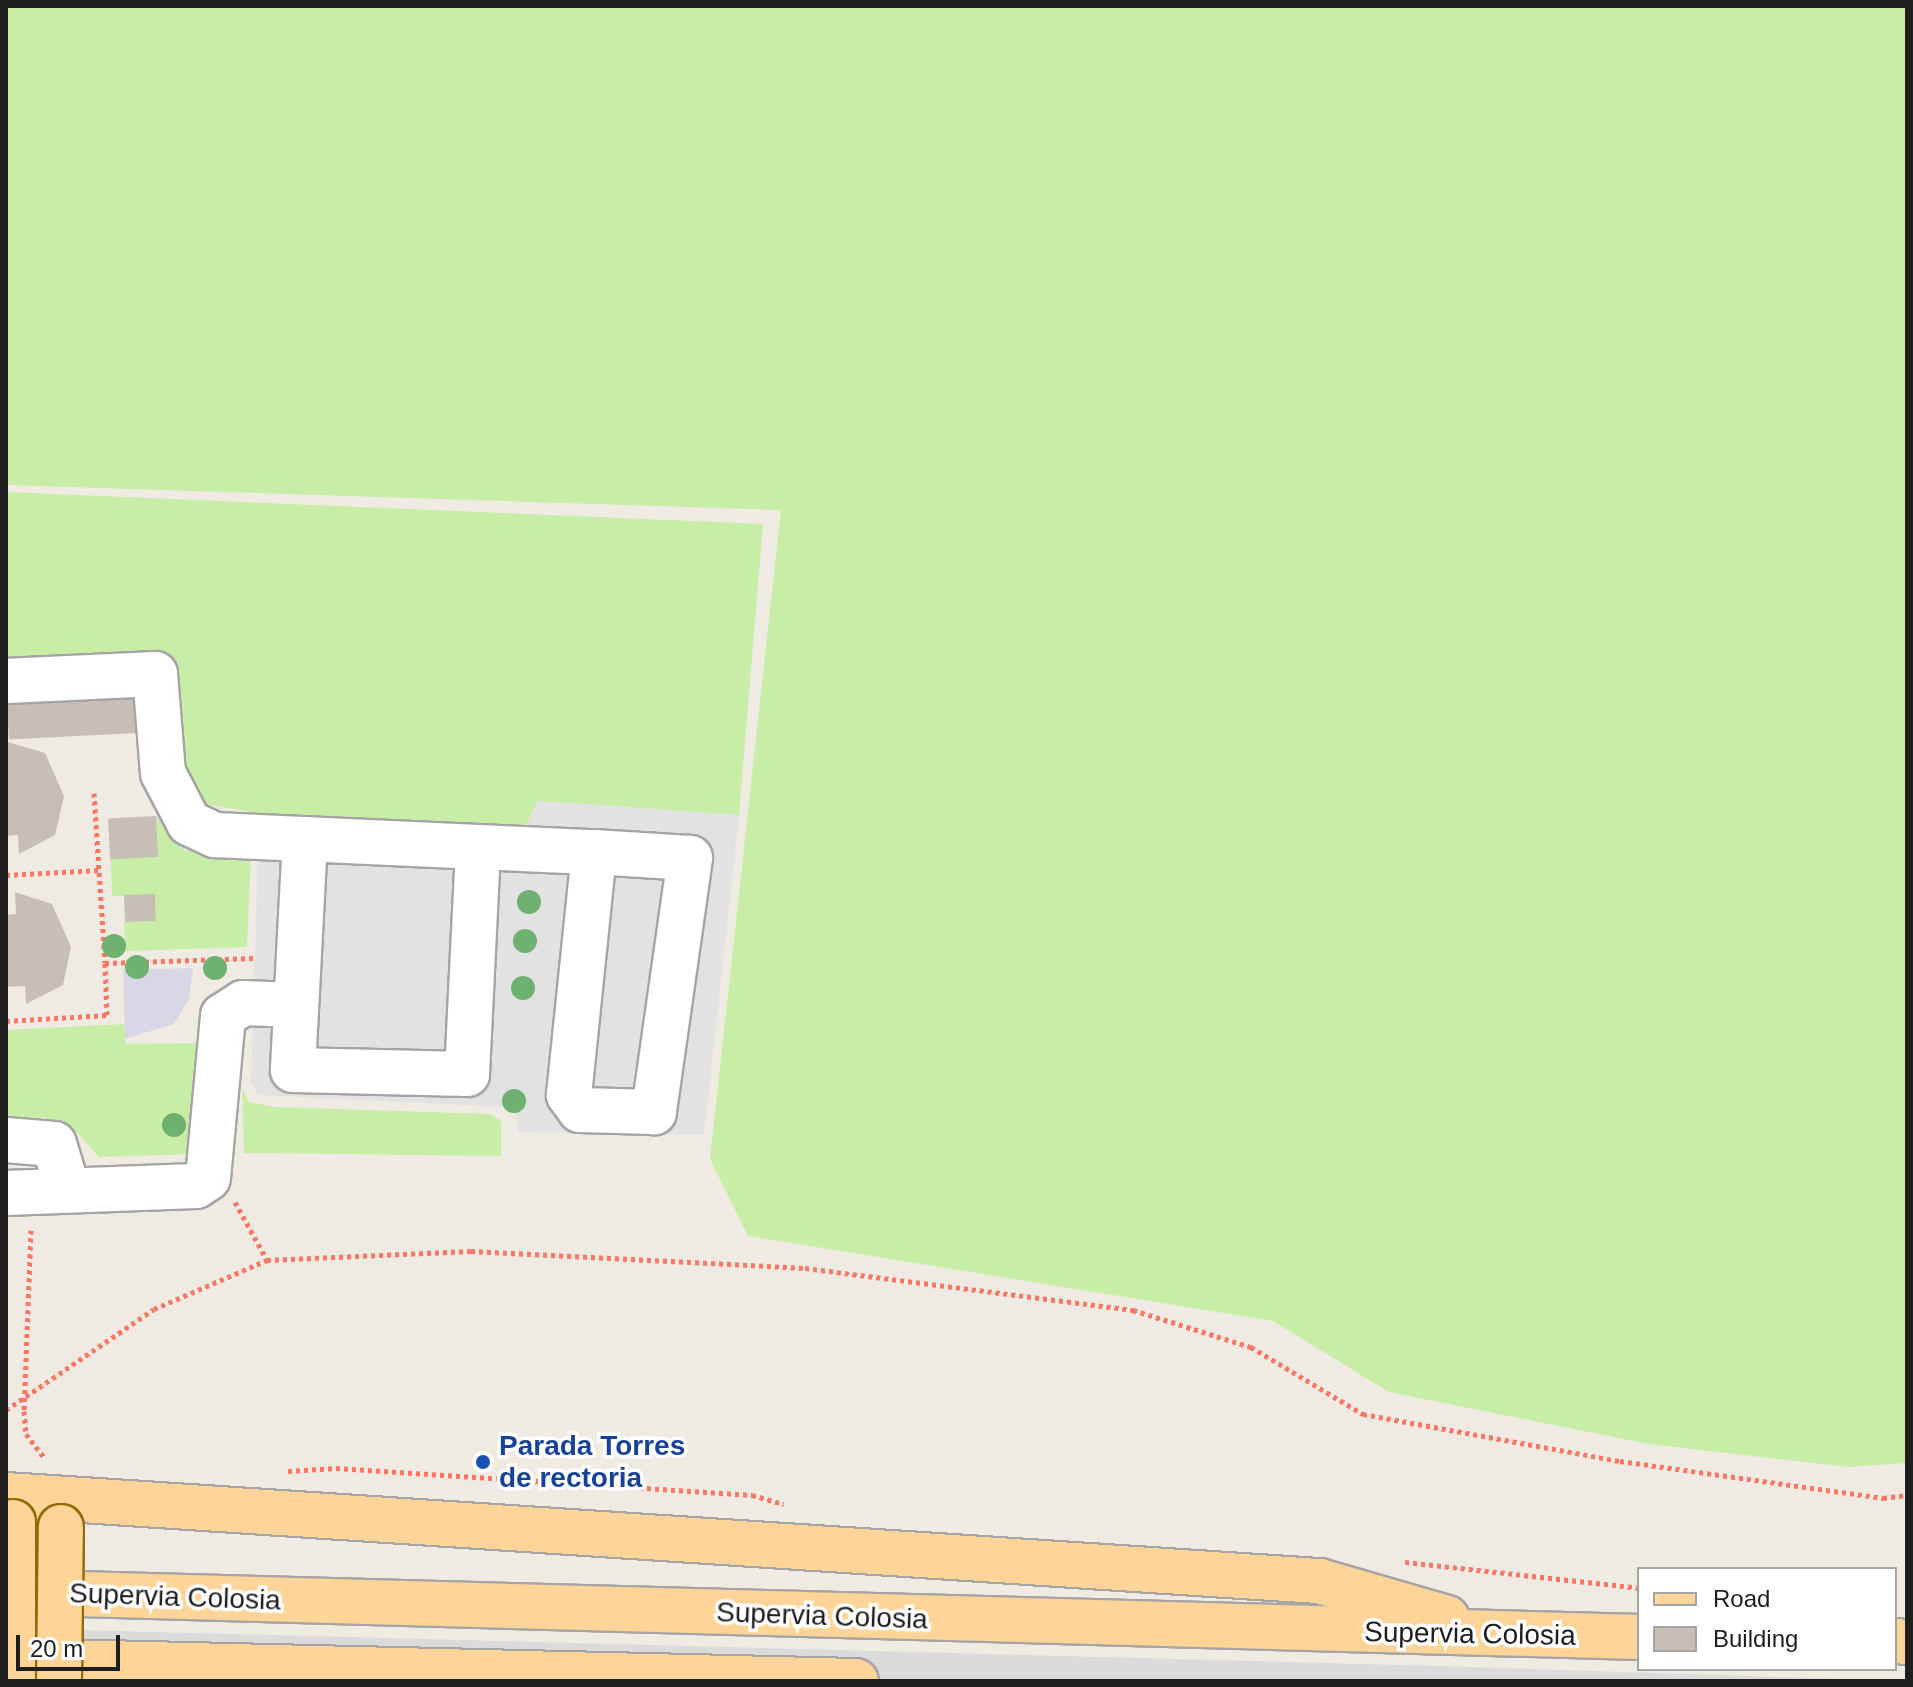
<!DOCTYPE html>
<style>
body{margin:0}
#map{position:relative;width:1913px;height:1687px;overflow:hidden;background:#efebe3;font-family:Helvetica,sans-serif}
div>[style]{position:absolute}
.residential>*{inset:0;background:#dcdbdb}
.grass>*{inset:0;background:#c8eda6}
.parking>*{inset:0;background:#e2e2e2}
.plaza>*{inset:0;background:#d7d7e5}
.building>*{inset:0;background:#c7beb6;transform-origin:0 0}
.path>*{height:5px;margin-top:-2.5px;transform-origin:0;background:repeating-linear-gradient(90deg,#ff7664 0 4px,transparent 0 8px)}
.roads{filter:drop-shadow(2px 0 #a5a5a5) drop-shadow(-2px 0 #a5a5a5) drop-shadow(0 2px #a5a5a5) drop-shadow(0 -2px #a5a5a5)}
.minor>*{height:44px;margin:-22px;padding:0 22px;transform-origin:22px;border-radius:22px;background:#fff}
.major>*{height:44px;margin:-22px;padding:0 22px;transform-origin:22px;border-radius:22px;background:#ffd498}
.bridges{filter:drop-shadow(2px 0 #976700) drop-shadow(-2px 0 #976700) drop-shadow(0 2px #976700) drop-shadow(0 -2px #976700)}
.major-bridge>*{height:44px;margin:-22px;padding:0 22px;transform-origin:22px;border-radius:22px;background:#ffd498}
.trees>*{width:24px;height:24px;margin:-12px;border-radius:50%;background:#6eb170}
.dots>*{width:22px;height:22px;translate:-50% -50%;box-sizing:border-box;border:4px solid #fff;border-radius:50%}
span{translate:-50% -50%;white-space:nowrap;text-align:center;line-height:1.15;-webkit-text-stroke:7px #fff;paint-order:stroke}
.transit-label{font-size:28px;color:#164399;font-weight:700}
.left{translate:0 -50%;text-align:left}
.street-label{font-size:28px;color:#1e1e1e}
.frame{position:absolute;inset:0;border:8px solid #1e1e1e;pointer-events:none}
.legend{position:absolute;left:1637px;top:1567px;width:260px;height:104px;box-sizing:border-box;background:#fff;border:2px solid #a5a5a5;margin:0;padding:10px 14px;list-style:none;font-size:24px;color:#1e1e1e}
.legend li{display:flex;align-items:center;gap:16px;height:40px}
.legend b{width:40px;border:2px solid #a5a5a5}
.scale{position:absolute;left:16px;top:1635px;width:104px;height:36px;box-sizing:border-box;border:4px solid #1e1e1e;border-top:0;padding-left:10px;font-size:24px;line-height:28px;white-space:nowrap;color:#1e1e1e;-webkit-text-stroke:6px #fff;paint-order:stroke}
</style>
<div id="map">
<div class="residential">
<div style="clip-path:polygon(6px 1628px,1438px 1666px,1906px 1681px,6px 1681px)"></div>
</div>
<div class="grass">
<div style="clip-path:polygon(6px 6px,1907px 6px,1907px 1463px,1848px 1467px,1649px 1444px,1389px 1392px,1273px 1321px,748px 1236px,710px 1159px,781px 510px,6px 485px)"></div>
<div style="clip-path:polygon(6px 492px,763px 524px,739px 815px,538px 801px,526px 826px,507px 828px,259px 821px,257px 813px,206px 804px,191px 791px,185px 772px,178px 661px,6px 669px)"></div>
<div style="clip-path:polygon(156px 816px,184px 850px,251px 855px,247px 947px,126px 951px,124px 922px,156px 921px,155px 895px,112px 896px,111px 859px,158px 857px)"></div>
<div style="clip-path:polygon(124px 1024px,126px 1044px,196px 1043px,195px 1154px,99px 1157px,74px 1129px,42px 1117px,6px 1121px,6px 1030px)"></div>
<div style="clip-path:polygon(242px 1088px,249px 1102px,274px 1107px,491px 1114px,501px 1121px,501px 1156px,244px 1153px)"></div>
</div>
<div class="parking">
<div style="clip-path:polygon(537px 801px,739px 815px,704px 1135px,518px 1132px,515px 1113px,506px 1107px,258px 1095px,251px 1082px,259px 821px,507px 828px,526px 826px)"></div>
</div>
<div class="plaza">
<div style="clip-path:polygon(193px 968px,189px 999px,174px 1024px,125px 1039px,123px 970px)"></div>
</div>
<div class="building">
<div style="left:133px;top:680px;width:53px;height:127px;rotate:87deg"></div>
<div style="clip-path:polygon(8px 742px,45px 753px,64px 796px,55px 835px,19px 854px,18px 835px,6px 836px)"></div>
<div style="left:156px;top:816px;width:41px;height:48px;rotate:87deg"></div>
<div style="clip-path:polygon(15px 892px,52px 904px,71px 947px,63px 985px,26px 1004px,25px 986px,6px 987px,6px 915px,16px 914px)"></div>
<div style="left:155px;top:894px;width:27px;height:31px;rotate:88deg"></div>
</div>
<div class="path">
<div style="left:94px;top:793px;width:170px;rotate:86.3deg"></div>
<div style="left:6px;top:875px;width:93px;rotate:-3.1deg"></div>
<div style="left:6px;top:1021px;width:101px;rotate:-3.4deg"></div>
<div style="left:107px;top:1015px;width:52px;rotate:-92.2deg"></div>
<div style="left:105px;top:963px;width:149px;rotate:-1.9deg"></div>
<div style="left:235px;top:1202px;width:66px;rotate:61.1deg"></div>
<div style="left:31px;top:1230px;width:181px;rotate:92.2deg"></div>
<div style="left:24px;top:1411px;width:23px;rotate:85deg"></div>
<div style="left:26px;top:1434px;width:29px;rotate:52deg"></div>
<div style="left:6px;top:1410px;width:179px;rotate:-34.3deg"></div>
<div style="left:154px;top:1309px;width:123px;rotate:-23.4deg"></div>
<div style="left:267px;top:1260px;width:204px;rotate:-2.5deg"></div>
<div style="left:471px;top:1251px;width:334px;rotate:2.9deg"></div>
<div style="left:805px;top:1268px;width:331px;rotate:7.3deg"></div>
<div style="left:1133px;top:1310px;width:124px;rotate:17.4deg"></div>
<div style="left:1251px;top:1347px;width:131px;rotate:30.9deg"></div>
<div style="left:1363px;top:1414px;width:261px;rotate:10.4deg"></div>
<div style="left:1620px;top:1461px;width:266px;rotate:8deg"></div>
<div style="left:1883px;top:1498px;width:24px;rotate:-7deg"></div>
<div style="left:288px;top:1471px;width:48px;rotate:-3.6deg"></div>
<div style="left:336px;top:1468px;width:417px;rotate:3.7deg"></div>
<div style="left:752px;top:1495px;width:33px;rotate:16deg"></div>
<div style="left:1405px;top:1562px;width:235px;rotate:6.3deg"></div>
</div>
<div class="roads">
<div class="minor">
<div style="left:6px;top:681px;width:149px;rotate:-2.7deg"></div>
<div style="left:155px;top:674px;width:99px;rotate:85.4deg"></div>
<div style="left:163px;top:773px;width:56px;rotate:62.5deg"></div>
<div style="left:189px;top:823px;width:29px;rotate:25deg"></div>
<div style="left:215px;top:835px;width:379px;rotate:2.6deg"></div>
<div style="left:594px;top:852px;width:96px;rotate:3.6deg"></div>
<div style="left:690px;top:858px;width:257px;rotate:98.1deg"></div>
<div style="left:654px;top:1112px;width:74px;rotate:-178.5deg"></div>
<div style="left:580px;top:1110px;width:19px;rotate:-126deg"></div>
<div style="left:569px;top:1095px;width:244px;rotate:-84.1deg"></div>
<div style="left:305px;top:839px;width:231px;rotate:93deg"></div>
<div style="left:293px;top:1070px;width:174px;rotate:1.3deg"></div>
<div style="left:467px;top:1074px;width:227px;rotate:-87.2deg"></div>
<div style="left:6px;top:1140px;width:48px;rotate:4.8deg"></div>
<div style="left:54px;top:1144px;width:48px;rotate:73.1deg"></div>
<div style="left:6px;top:1193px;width:190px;rotate:-2.1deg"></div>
<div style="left:196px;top:1186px;width:14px;rotate:-34deg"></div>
<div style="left:208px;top:1178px;width:163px;rotate:-84.7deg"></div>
<div style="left:223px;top:1016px;width:24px;rotate:-33deg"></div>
<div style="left:243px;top:1003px;width:53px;rotate:2.2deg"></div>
</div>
<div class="major">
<div style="left:6px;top:1495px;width:1316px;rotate:3.75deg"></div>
<div style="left:1319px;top:1581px;width:133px;rotate:16.1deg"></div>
<div style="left:6px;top:1592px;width:1634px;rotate:1.58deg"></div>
<div style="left:1895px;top:1641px;width:12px;rotate:5deg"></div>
<div style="left:20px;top:1661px;width:836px;rotate:1.37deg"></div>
</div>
</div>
<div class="bridges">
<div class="major-bridge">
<div style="left:13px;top:1681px;width:159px;rotate:-90deg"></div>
<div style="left:59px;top:1681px;width:154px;rotate:-89.3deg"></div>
</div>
</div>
<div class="trees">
<div style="left:529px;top:902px"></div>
<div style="left:525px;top:941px"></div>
<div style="left:114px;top:946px"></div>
<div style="left:137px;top:967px"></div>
<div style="left:215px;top:968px"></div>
<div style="left:523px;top:988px"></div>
<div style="left:514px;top:1101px"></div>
<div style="left:174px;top:1125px"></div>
</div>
<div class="dots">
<div style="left:483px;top:1462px;background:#1a4fb4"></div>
</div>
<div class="transit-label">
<span class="left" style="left:499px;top:1462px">Parada Torres<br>de rectoria</span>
</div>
<div class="street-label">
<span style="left:175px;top:1597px;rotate:2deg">Supervia Colosia</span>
<span style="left:822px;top:1616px;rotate:2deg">Supervia Colosia</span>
<span style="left:1470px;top:1634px;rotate:1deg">Supervia Colosia</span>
</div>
<div class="frame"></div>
<ul class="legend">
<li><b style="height:10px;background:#ffd498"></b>Road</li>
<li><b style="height:22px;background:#c7beb6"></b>Building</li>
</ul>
<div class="scale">20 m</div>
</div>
